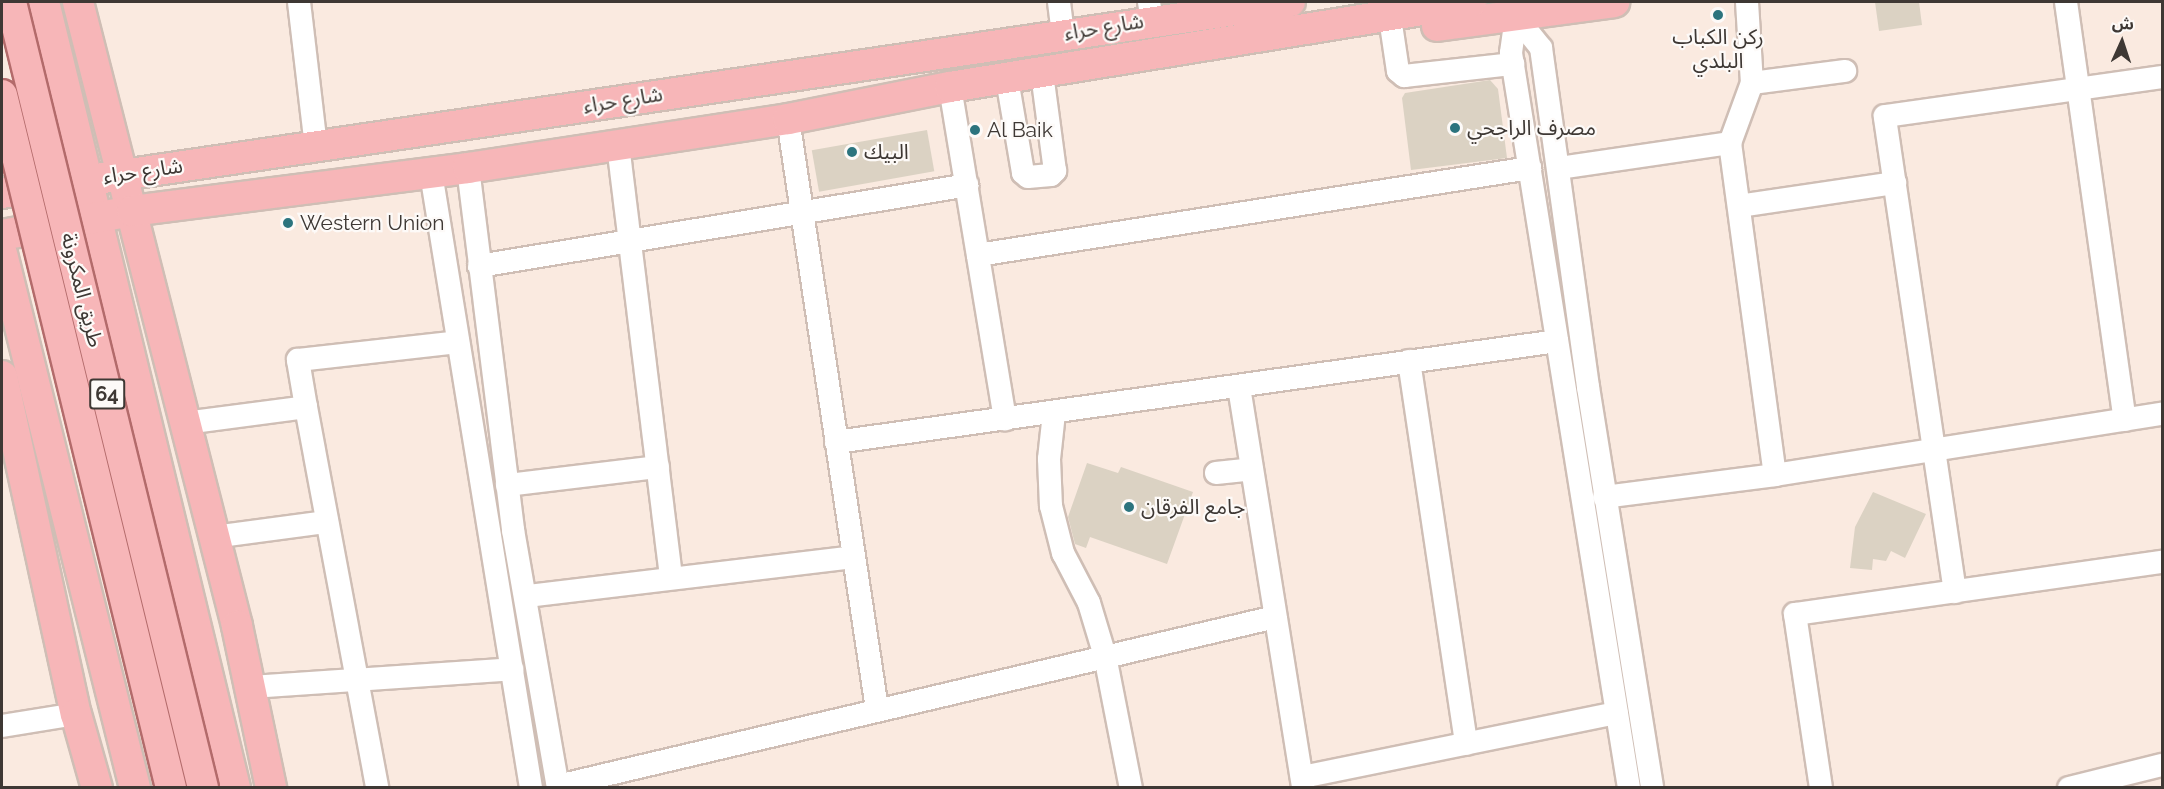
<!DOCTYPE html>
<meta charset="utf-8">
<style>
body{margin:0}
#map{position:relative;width:2164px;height:789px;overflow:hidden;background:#faeae0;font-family:Raleway,"Noto Sans Arabic",sans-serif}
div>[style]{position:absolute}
.building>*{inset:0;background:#dbd2c3;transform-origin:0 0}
.roads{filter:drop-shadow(2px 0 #cfbeb5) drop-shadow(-2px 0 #cfbeb5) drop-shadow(0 2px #cfbeb5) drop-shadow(0 -2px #cfbeb5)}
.minor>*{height:22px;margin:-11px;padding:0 11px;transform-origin:11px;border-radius:11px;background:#fff}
.major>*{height:30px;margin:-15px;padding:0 15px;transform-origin:15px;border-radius:15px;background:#f7b6b8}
.bridges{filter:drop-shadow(2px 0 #b36b6b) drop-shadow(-2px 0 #b36b6b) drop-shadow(0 2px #b36b6b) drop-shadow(0 -2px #b36b6b)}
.major-bridge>*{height:30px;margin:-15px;padding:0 15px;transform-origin:15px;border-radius:15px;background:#f7b6b8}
.dots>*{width:16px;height:16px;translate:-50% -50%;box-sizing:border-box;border:3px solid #fdfaf8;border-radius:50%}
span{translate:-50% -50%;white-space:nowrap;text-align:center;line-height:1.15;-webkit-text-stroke:4.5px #fdfaf8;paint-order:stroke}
.shield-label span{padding:2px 4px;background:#fdfaf8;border:2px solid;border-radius:4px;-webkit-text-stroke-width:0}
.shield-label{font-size:20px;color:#3e3834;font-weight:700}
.street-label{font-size:21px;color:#3e3834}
.poi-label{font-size:21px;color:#3e3834}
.left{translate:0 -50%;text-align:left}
.frame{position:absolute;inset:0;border:3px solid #3e3834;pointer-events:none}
.north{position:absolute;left:2092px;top:12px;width:60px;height:60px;-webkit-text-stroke:4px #fdfaf8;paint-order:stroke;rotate:3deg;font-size:16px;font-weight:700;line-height:24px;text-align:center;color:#3e3834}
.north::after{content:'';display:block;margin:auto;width:21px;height:27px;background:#3e3834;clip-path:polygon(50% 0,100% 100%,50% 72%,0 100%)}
</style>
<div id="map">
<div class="building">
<div style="clip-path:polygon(1875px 2px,1919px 2px,1922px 25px,1879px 31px)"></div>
<div style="clip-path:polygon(1490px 80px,1498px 89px,1507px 158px,1411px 170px,1402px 98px,1405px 93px)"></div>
<div style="left:927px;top:130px;width:42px;height:117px;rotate:80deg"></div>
<div style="clip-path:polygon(1087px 463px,1118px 473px,1121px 467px,1193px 492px,1167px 564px,1090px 537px,1086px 548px,1075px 544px,1068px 517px)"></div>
<div style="clip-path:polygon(1873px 492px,1926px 514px,1905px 558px,1891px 551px,1886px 561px,1873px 559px,1872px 570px,1850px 568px,1855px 527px)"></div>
</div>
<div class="roads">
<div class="minor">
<div style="left:299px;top:2px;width:145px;rotate:83.3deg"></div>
<div style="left:1059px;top:2px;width:32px;rotate:83deg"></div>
<div style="left:1149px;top:2px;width:18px;rotate:81deg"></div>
<div style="left:1747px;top:2px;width:81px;rotate:86.5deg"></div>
<div style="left:2066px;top:2px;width:422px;rotate:82deg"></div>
<div style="left:1516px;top:17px;width:40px;rotate:51deg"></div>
<div style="left:1541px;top:48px;width:342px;rotate:82.1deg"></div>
<div style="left:1588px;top:387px;width:406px;rotate:80.9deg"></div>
<div style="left:1516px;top:17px;width:36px;rotate:98deg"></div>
<div style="left:1511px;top:53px;width:744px;rotate:80.88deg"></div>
<div style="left:1392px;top:31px;width:40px;rotate:81.5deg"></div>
<div style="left:1398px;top:71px;width:8px;rotate:40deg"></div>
<div style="left:1404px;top:76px;width:110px;rotate:-6.3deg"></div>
<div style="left:1007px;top:79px;width:95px;rotate:80.3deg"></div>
<div style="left:1023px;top:173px;width:6px;rotate:39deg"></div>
<div style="left:1028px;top:177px;width:23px;rotate:-5deg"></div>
<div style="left:1051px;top:175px;width:6px;rotate:-45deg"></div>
<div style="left:1055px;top:171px;width:98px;rotate:-97.6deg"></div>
<div style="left:950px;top:87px;width:337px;rotate:80.6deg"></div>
<div style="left:788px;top:119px;width:597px;rotate:81.42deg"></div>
<div style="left:1730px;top:143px;width:335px;rotate:82.3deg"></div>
<div style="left:618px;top:145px;width:435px;rotate:83deg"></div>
<div style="left:468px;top:168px;width:365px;rotate:82.9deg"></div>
<div style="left:513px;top:530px;width:262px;rotate:80.1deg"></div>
<div style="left:1559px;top:168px;width:173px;rotate:-8.3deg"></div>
<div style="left:1730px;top:143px;width:64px;rotate:-69.9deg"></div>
<div style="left:1752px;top:83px;width:94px;rotate:-7.4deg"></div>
<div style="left:431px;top:173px;width:623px;rotate:80.76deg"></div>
<div style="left:1739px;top:206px;width:158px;rotate:-8.4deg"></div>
<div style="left:978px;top:255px;width:559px;rotate:-8.96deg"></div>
<div style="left:479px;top:266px;width:495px;rotate:-9.4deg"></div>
<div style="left:1409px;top:361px;width:387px;rotate:81.5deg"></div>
<div style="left:1239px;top:387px;width:406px;rotate:80.9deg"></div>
<div style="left:306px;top:407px;width:388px;rotate:79.4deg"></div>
<div style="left:1054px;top:413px;width:46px;rotate:96.2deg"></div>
<div style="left:1049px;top:459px;width:47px;rotate:87.6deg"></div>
<div style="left:1051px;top:506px;width:49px;rotate:75.7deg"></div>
<div style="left:1063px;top:553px;width:56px;rotate:62.5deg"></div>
<div style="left:1089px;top:603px;width:55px;rotate:73.2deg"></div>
<div style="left:1105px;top:656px;width:135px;rotate:78.9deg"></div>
<div style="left:185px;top:423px;width:122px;rotate:-7.5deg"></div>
<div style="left:306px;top:407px;width:48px;rotate:-99.7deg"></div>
<div style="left:298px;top:360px;width:161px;rotate:-6.4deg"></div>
<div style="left:836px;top:442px;width:728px;rotate:-7.97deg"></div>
<div style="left:1216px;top:473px;width:36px;rotate:-6deg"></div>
<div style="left:507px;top:485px;width:152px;rotate:-6.8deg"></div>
<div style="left:1604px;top:497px;width:172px;rotate:-7.3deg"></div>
<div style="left:1775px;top:475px;width:392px;rotate:-9deg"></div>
<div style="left:214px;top:537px;width:114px;rotate:-7.6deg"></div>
<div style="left:1955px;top:592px;width:481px;rotate:-98.4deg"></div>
<div style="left:1885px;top:116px;width:280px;rotate:-8deg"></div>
<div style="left:527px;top:596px;width:328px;rotate:-6.8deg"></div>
<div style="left:251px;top:687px;width:262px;rotate:-3.9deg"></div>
<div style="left:2px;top:726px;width:75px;rotate:-9.2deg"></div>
<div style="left:1302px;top:777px;width:321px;rotate:-11.5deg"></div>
<div style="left:558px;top:786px;width:737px;rotate:-13.26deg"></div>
<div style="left:1821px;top:788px;width:176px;rotate:-98.5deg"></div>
<div style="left:1795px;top:614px;width:371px;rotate:-8.1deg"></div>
<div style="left:2069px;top:788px;width:96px;rotate:-13.9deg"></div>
</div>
<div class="major">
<div style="left:44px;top:2px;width:809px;rotate:76.34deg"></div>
<div style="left:78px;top:2px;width:644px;rotate:75.7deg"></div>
<div style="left:237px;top:626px;width:166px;rotate:78.1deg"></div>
<div style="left:1437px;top:26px;width:179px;rotate:-7.7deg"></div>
<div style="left:2px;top:193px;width:1302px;rotate:-8.44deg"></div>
<div style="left:2px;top:235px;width:132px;rotate:-10.5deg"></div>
<div style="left:132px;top:211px;width:339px;rotate:-7.3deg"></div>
<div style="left:468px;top:168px;width:324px;rotate:-8.7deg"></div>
<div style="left:788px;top:119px;width:165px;rotate:-11.2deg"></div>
<div style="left:950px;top:87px;width:528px;rotate:-9.27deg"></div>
<div style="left:2px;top:254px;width:550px;rotate:76.01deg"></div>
<div style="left:2px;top:376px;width:346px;rotate:77.7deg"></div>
<div style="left:76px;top:714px;width:77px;rotate:74.2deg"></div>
</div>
</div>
<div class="bridges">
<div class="major-bridge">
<div style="left:11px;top:2px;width:809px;rotate:76.27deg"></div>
<div style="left:2px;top:95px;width:713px;rotate:76.29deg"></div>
</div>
</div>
<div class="dots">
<div style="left:1718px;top:15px;background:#2c747e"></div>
<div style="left:1455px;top:128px;background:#2c747e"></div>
<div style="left:975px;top:130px;background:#2c747e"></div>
<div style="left:852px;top:152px;background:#2c747e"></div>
<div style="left:288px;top:223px;background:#2c747e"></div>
<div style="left:1129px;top:507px;background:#2c747e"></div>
</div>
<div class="shield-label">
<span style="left:107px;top:394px">64</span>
</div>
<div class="street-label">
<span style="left:1104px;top:27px;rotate:-9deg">شارع حراء</span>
<span style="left:623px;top:100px;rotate:-9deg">شارع حراء</span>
<span style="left:143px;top:171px;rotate:-8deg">شارع حراء</span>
<span style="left:82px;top:290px;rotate:76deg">طريق المكرونة</span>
</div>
<div class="poi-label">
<span style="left:1718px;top:49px">ركن الكباب<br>البلدي</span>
<span class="left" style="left:1467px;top:128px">مصرف الراجحي</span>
<span class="left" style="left:987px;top:130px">Al Baik</span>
<span class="left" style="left:864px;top:152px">البيك</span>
<span class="left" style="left:300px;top:223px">Western Union</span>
<span class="left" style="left:1141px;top:507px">جامع الفرقان</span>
</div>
<div class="frame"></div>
<div class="north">ش</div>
</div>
